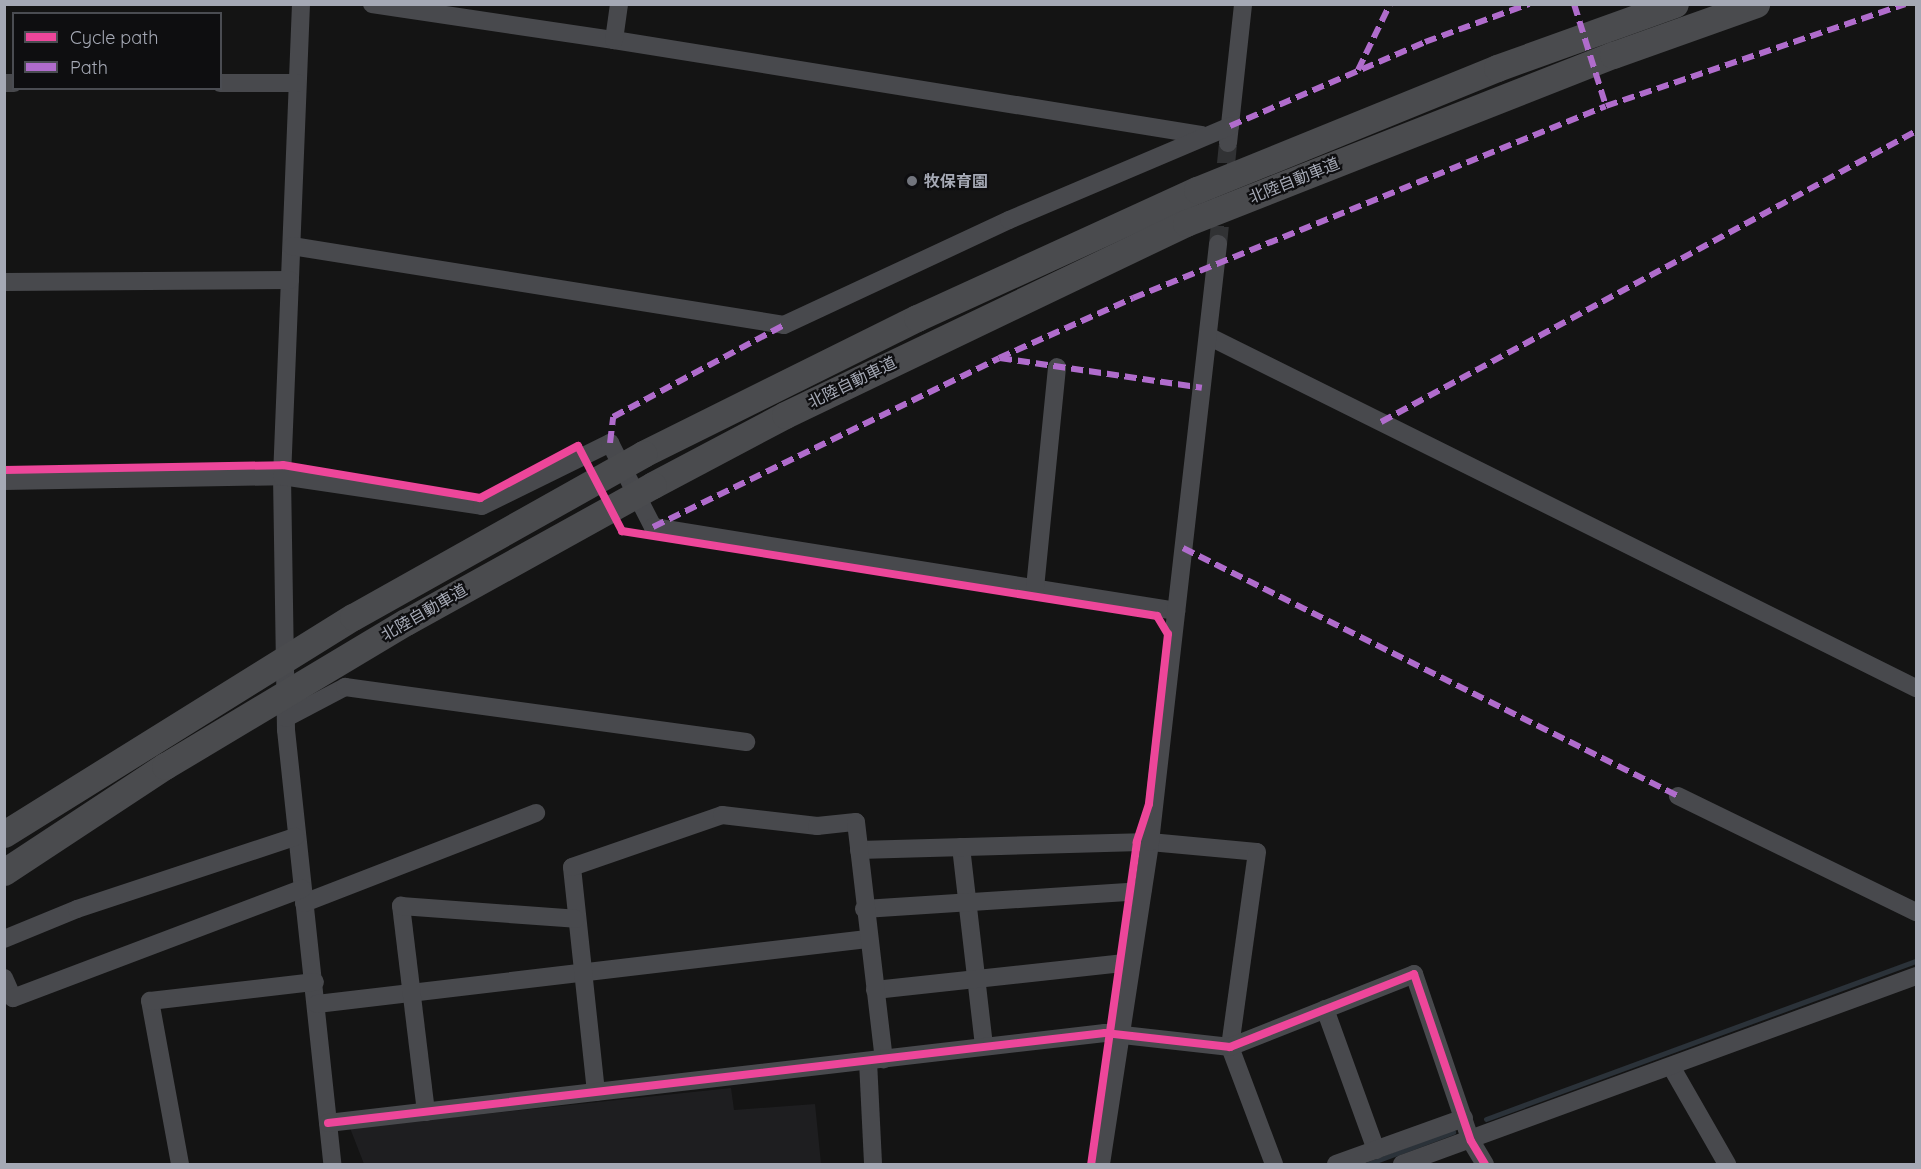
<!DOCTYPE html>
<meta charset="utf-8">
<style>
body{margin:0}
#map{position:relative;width:1921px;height:1169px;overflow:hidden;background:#141414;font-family:Quicksand,"Noto Sans JP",sans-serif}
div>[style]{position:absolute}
.built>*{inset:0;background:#1e1e20}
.stream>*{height:5px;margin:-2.5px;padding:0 2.5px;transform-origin:2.5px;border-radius:2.5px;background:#2b3239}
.minor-tunnel>*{height:18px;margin-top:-9px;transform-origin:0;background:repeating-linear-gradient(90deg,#313234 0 18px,transparent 0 27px)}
.minor>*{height:18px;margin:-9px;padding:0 9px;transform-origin:9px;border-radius:9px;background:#48494d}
.highway>*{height:27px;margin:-13.5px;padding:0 13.5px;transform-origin:13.5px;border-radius:13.5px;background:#4a4b4e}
.highway-bridge>*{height:27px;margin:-13.5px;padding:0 13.5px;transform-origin:13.5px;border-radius:13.5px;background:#4a4b4e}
.quiet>*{height:6px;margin-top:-3px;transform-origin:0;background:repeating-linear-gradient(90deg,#b06ccc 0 12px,transparent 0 18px)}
.cycleway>*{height:8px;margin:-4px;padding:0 4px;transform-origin:4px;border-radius:4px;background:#ed469a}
.dots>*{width:16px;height:16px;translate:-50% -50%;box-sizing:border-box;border:3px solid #0e0e10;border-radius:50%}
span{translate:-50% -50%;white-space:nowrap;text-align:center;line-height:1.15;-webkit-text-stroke:4.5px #0e0e10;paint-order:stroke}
.street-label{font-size:16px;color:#a5a9b5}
.poi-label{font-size:16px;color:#a5a9b5;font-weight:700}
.left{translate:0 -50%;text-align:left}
.frame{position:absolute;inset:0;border:6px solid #a5a9b5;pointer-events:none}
.legend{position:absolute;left:12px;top:12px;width:210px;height:78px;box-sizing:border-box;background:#0e0e10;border:2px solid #4a4c52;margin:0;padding:8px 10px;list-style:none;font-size:18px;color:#a5a9b5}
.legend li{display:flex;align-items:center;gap:12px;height:30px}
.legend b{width:30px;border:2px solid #4a4c52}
</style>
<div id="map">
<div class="built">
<div style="clip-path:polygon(731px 1088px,734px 1110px,815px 1104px,821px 1164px,364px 1164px,350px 1128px)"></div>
</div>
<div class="stream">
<div style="left:1486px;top:1119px;width:458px;rotate:-20.2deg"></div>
<div style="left:1368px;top:1164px;width:91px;rotate:-20.6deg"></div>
</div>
<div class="minor-tunnel">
<div style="left:1218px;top:244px;width:101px;rotate:-84.3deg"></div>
</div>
<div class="minor">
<div style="left:301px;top:4px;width:472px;rotate:92.3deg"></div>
<div style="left:282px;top:476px;width:254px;rotate:89.1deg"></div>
<div style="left:286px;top:730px;width:436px;rotate:83.9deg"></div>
<div style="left:372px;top:4px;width:245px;rotate:8.5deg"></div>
<div style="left:614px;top:40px;width:596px;rotate:9.18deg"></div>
<div style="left:614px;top:40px;width:36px;rotate:-82deg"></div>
<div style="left:4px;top:83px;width:10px"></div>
<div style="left:220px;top:83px;width:77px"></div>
<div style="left:1228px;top:143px;width:140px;rotate:-83.8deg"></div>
<div style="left:292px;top:246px;width:498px;rotate:9.1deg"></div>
<div style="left:784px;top:325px;width:248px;rotate:-25deg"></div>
<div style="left:1009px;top:220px;width:240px;rotate:-23deg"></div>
<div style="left:4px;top:282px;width:286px;rotate:-0.4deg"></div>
<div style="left:1208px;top:336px;width:791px;rotate:26.44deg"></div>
<div style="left:4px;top:481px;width:278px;rotate:-1deg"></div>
<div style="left:282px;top:476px;width:202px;rotate:8.5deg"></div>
<div style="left:482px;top:506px;width:143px;rotate:-26.2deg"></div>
<div style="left:610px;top:443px;width:94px;rotate:62.9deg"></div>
<div style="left:653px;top:527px;width:530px;rotate:9.12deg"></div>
<div style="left:1035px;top:588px;width:222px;rotate:-84.3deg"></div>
<div style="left:286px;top:718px;width:67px;rotate:-27.7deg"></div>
<div style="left:345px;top:687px;width:405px;rotate:7.8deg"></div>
<div style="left:1678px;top:796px;width:265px;rotate:26deg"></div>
<div style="left:961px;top:847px;width:200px;rotate:83.4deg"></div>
<div style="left:859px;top:850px;width:291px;rotate:-1.6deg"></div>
<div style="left:1150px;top:842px;width:107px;rotate:5.3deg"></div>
<div style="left:1257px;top:852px;width:197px;rotate:97.9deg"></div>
<div style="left:1230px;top:1047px;width:125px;rotate:69.4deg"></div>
<div style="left:304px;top:903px;width:249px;rotate:-21.2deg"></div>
<div style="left:864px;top:909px;width:279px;rotate:-3.7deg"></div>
<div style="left:4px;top:939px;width:79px;rotate:-22.3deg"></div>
<div style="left:77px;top:909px;width:230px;rotate:-18.3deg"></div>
<div style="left:4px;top:978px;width:22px;rotate:66deg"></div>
<div style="left:13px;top:998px;width:309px;rotate:-20.7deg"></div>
<div style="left:875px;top:990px;width:258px;rotate:-6.2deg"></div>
<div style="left:317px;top:1004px;width:554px;rotate:-6.74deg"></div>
<div style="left:1325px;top:1009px;width:150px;rotate:70.1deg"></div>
<div style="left:868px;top:1061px;width:103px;rotate:87.2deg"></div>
<div style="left:1672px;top:1068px;width:111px;rotate:60.2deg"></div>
<div style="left:596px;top:1092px;width:226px;rotate:-96.1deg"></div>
<div style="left:572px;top:867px;width:159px;rotate:-19.1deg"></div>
<div style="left:722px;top:815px;width:96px;rotate:6.6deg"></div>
<div style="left:817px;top:826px;width:39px;rotate:-6deg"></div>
<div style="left:856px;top:822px;width:239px;rotate:83.3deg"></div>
<div style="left:426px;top:1112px;width:208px;rotate:-96.9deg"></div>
<div style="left:401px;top:906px;width:175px;rotate:4.2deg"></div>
<div style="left:328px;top:1123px;width:782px;rotate:-6.61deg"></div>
<div style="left:1105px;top:1033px;width:126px;rotate:6.4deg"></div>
<div style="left:1230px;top:1047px;width:198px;rotate:-21.6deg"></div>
<div style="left:1414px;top:974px;width:176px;rotate:71.2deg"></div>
<div style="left:1471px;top:1141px;width:27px;rotate:59deg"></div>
<div style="left:180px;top:1164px;width:166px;rotate:-100.4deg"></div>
<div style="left:150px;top:1001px;width:166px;rotate:-6.6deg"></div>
<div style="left:1101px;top:1164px;width:326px;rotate:-81.3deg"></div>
<div style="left:1150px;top:842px;width:602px;rotate:-83.51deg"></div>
<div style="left:1336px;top:1164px;width:136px;rotate:-19.8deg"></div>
<div style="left:1402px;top:1164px;width:547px;rotate:-20.09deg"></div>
</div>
<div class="highway">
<div style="left:643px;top:454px;width:306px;rotate:-26.4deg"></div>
<div style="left:917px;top:318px;width:308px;rotate:-24.6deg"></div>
<div style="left:1197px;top:190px;width:324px;rotate:-22.1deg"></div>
<div style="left:1497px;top:68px;width:189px;rotate:-19.8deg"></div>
<div style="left:653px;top:485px;width:149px;rotate:-27.9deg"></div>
<div style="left:785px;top:415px;width:445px;rotate:-25.6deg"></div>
<div style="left:1186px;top:223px;width:459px;rotate:-21.5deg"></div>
<div style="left:1613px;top:55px;width:152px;rotate:-19.6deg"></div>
</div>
<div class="highway-bridge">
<div style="left:4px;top:834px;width:411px;rotate:-31.9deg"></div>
<div style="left:353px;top:617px;width:333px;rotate:-29.3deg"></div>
<div style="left:4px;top:872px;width:193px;rotate:-33.4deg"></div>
<div style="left:165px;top:766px;width:281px;rotate:-30.9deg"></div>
<div style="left:406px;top:622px;width:282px;rotate:-29deg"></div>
</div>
<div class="quiet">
<div style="left:1574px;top:4px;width:107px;rotate:72.6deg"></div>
<div style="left:1358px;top:70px;width:73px;rotate:-64.1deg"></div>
<div style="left:1230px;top:126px;width:212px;rotate:-23.3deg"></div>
<div style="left:1425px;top:42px;width:111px;rotate:-20.1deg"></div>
<div style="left:1000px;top:358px;width:204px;rotate:8.4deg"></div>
<div style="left:1381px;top:422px;width:609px;rotate:-28.54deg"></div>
<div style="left:610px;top:443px;width:26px;rotate:-83deg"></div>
<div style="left:613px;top:417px;width:194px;rotate:-28.3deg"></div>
<div style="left:653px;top:527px;width:385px;rotate:-26deg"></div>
<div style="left:999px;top:358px;width:147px;rotate:-24.1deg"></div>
<div style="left:1133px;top:298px;width:510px;rotate:-22.09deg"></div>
<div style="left:1606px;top:106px;width:316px;rotate:-18.8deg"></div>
<div style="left:1183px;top:548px;width:554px;rotate:26.61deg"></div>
</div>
<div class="cycleway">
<div style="left:4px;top:470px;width:279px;rotate:-1deg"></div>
<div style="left:283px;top:465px;width:200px;rotate:9.5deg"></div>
<div style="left:480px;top:498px;width:111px;rotate:-28deg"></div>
<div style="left:578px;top:446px;width:96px;rotate:62.6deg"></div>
<div style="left:622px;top:531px;width:542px;rotate:9.03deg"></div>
<div style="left:1157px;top:616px;width:21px;rotate:59deg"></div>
<div style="left:1168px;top:634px;width:171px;rotate:96.4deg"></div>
<div style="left:1149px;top:804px;width:40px;rotate:108deg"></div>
<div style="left:1137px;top:842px;width:325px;rotate:98.1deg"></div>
<div style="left:328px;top:1123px;width:782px;rotate:-6.61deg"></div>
<div style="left:1105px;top:1033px;width:126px;rotate:6.4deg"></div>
<div style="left:1230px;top:1047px;width:198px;rotate:-21.6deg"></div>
<div style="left:1414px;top:974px;width:176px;rotate:71.2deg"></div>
<div style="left:1471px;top:1141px;width:27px;rotate:59deg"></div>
</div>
<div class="dots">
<div style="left:912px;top:181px;background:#72757d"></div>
</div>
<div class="street-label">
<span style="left:1294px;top:180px;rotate:-22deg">北陸自動車道</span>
<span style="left:852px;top:382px;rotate:-26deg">北陸自動車道</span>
<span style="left:424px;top:612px;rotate:-30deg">北陸自動車道</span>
</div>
<div class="poi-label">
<span class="left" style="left:924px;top:181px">牧保育園</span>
</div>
<div class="frame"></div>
<ul class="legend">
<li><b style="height:8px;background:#ed469a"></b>Cycle path</li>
<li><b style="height:8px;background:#b06ccc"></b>Path</li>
</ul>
</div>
